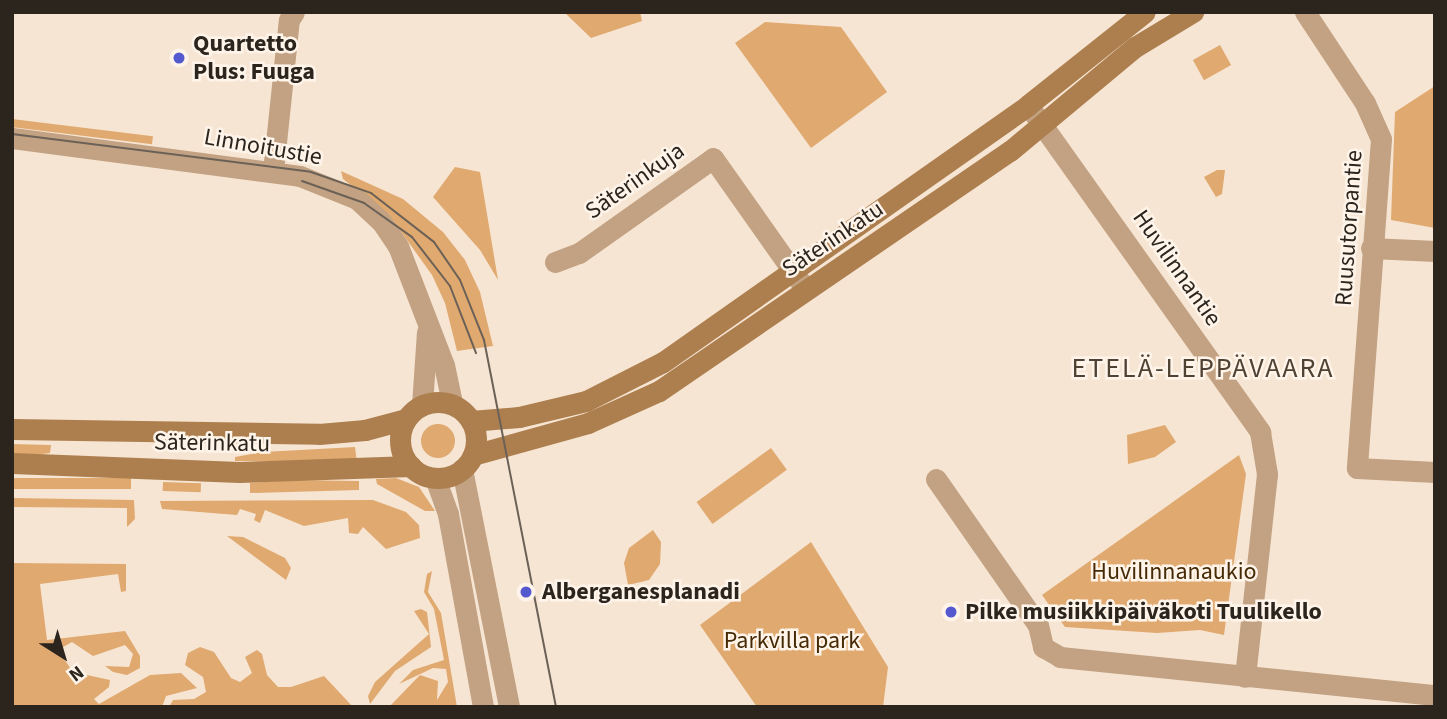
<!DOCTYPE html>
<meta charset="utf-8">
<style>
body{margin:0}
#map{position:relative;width:1447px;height:719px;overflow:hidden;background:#f7e5d4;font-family:"Source Sans 3",sans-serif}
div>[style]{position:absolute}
.green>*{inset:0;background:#e0a96f;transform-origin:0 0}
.round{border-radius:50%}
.minor>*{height:21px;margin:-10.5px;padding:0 10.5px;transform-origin:10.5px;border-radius:10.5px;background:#c2a282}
.tertiary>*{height:21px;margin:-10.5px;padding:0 10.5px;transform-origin:10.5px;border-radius:10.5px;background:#c2a282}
.secondary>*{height:21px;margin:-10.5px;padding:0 10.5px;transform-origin:10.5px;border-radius:10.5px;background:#ad7f4e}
.secondary>.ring{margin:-10.5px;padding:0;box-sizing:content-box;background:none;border:21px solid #ad7f4e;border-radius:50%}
.tram>*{height:2px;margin:-1px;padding:0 1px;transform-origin:1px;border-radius:1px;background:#6b6157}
.dots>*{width:19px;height:19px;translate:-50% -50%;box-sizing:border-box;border:4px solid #fff4e9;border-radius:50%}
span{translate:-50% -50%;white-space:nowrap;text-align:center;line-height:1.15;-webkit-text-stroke:5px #fff4e9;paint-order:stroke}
.poi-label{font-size:24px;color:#2b251e;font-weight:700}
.left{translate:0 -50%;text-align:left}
.street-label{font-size:24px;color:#2b251e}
.park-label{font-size:24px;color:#462a06}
.quarter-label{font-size:28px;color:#504233;letter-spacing:2px}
.frame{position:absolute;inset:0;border:14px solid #2b251e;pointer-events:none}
.north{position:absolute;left:28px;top:621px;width:70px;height:70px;-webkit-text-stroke:5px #fff4e9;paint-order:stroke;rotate:143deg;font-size:19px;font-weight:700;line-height:28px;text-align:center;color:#2b251e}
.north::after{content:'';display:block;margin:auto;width:24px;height:32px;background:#2b251e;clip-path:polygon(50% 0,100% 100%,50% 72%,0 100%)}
</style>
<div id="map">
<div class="green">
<div style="clip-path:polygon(564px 12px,640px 12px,642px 21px,591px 38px)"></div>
<div style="clip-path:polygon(765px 22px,841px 27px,887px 92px,811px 148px,735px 43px)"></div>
<div style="left:1220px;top:45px;width:23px;height:31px;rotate:61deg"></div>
<div style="clip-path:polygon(1435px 86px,1435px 228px,1391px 220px,1395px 112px)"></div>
<div style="left:12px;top:119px;width:142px;height:8px;rotate:7deg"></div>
<div style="clip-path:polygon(455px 167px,480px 172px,498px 280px,480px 250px,433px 197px)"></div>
<div style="clip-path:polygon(1217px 170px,1225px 170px,1222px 194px,1216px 197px,1204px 177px)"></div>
<div style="clip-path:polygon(341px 171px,403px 199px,443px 232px,465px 260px,480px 292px,493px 346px,457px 351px,445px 303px,432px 275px,389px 215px,343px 179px)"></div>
<div class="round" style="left:421px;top:424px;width:34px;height:34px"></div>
<div style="clip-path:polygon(1165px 425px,1176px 442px,1155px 457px,1128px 464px,1127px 435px)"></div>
<div style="clip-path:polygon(12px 444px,51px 445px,50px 453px,12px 458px)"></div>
<div style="clip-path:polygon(355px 447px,357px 463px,235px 461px,235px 457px,263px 452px)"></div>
<div style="left:771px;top:448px;width:27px;height:92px;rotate:54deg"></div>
<div style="clip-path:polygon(1239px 455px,1246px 474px,1224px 635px,1200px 630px,1157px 633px,1065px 627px,1042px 595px)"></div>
<div style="left:12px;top:478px;width:119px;height:11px"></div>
<div style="clip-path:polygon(396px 478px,419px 487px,435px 511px,425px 511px,377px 484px,376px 479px)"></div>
<div style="clip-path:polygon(292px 480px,359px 481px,359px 490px,250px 493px,250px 483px)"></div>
<div style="left:163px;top:482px;width:38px;height:9px;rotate:2deg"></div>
<div style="clip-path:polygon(12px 498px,134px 500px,135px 519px,127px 527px,127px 508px,12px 507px)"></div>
<div style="clip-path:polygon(373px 500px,406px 512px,419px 525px,420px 538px,386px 549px,363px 527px,358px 534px,349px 533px,348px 518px,304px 526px,265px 510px,260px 523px,254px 520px,256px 514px,240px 509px,237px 515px,162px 509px,160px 501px)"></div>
<div style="clip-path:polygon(653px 530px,661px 542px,660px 564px,649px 580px,628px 585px,624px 563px,629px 548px)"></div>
<div style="clip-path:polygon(227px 536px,243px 537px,285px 558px,291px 568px,286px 580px)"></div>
<div style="clip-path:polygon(811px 542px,888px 667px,883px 707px,757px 707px,700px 625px)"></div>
<div style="clip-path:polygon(12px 563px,126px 564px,126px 591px,121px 592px,118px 574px,40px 584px,47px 640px,125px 631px,140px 656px,140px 668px,127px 675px,113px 672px,105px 666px,129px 667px,133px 654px,125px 645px,93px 656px,72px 642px,58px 650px,73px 672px,110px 680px,109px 687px,94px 699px,99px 704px,150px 675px,181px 673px,197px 688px,166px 696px,162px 707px,12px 707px)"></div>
<div style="clip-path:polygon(432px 571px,428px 592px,441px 613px,457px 707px,389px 707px,420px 675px,438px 681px,437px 700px,448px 682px,446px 669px,433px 668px,399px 684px,413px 670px,444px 660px,434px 609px,424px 592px,427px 574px)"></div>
<div style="clip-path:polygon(421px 609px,427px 612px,431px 647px,395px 671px,370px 704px,368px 696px,375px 682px,429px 634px,414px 611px)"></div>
<div style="clip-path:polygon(200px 647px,214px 652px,231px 678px,240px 682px,252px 673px,245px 657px,257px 650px,262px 654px,267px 675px,278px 687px,291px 687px,324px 676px,353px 707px,169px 707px,173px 700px,194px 699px,206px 692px,203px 677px,185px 665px,188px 653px)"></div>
</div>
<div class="minor">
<div style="left:1305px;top:12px;width:109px;rotate:56.6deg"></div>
<div style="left:1365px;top:103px;width:39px;rotate:66deg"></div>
<div style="left:1381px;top:139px;width:330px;rotate:94.2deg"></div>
<div style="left:1357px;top:468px;width:78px;rotate:2.9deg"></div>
<div style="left:1028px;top:105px;width:401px;rotate:54.6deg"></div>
<div style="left:1260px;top:432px;width:43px;rotate:80.5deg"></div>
<div style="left:1267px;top:474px;width:204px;rotate:96.2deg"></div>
<div style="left:273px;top:171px;width:152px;rotate:-84deg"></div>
<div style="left:289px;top:20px;width:9px;rotate:-58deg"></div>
<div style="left:1371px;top:248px;width:64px;rotate:2.7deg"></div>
<div style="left:555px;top:262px;width:26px;rotate:-21deg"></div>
<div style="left:579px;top:253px;width:164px;rotate:-35.3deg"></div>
<div style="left:713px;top:158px;width:161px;rotate:54.8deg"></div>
<div style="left:936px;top:479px;width:178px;rotate:55.1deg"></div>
<div style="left:1038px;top:625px;width:23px;rotate:77deg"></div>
<div style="left:1043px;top:647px;width:20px;rotate:30deg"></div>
<div style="left:1060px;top:657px;width:377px;rotate:5.8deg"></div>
</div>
<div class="tertiary">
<div style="left:12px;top:138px;width:290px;rotate:7.5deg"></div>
<div style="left:300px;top:176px;width:61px;rotate:22deg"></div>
<div style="left:357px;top:199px;width:33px;rotate:43deg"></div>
<div style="left:381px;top:221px;width:30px;rotate:56deg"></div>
<div style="left:398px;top:246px;width:128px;rotate:68.9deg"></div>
<div style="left:444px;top:365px;width:40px;rotate:78deg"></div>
<div style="left:422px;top:405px;width:73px;rotate:-86.1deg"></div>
<div style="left:462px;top:469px;width:243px;rotate:78.8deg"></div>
<div style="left:435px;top:478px;width:38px;rotate:70deg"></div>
<div style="left:448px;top:514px;width:196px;rotate:79.7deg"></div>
</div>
<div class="secondary">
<div class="ring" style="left:400px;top:402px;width:55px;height:55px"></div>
<div style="left:471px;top:421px;width:48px;rotate:-4.8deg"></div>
<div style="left:519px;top:417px;width:69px;rotate:-13.4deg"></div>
<div style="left:586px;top:401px;width:86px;rotate:-26.9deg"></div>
<div style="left:663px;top:362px;width:446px;rotate:-35.1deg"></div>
<div style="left:1028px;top:105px;width:149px;rotate:-38.5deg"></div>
<div style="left:12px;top:429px;width:307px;rotate:0.9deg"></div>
<div style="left:319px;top:434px;width:46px;rotate:-5deg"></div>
<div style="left:365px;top:430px;width:42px;rotate:-15deg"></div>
<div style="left:473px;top:455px;width:119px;rotate:-15.5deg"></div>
<div style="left:588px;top:423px;width:78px;rotate:-24.3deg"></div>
<div style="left:659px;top:391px;width:425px;rotate:-34.4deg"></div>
<div style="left:1010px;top:151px;width:163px;rotate:-39.8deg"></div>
<div style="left:1135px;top:47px;width:68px;rotate:-31.1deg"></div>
<div style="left:12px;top:463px;width:227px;rotate:2.3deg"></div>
<div style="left:239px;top:472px;width:172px;rotate:-2deg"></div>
</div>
<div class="tram">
<div style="left:12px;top:134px;width:301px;rotate:7.2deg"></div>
<div style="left:311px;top:172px;width:64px;rotate:19.3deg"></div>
<div style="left:371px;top:193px;width:80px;rotate:37.9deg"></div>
<div style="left:434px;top:242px;width:46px;rotate:55.6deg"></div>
<div style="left:460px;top:280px;width:65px;rotate:68.2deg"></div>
<div style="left:484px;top:340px;width:374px;rotate:78.9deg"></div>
<div style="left:302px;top:181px;width:66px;rotate:19.5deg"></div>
<div style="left:364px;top:203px;width:59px;rotate:35.3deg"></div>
<div style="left:412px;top:237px;width:62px;rotate:52.2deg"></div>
<div style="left:450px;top:286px;width:72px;rotate:68.8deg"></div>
</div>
<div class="dots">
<div style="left:179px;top:58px;background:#5459cf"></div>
<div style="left:526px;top:592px;background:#5459cf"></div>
<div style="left:951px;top:612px;background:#5459cf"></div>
</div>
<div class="poi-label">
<span class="left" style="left:193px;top:58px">Quartetto<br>Plus: Fuuga</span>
<span class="left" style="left:542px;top:592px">Alberganesplanadi</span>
<span class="left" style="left:965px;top:612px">Pilke musiikkipäiväkoti Tuulikello</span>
</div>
<div class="street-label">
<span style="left:263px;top:147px;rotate:10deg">Linnoitustie</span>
<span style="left:635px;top:181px;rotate:-35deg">Säterinkuja</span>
<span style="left:1349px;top:228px;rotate:-86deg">Ruusutorpantie</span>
<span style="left:833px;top:239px;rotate:-34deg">Säterinkatu</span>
<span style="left:1177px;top:268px;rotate:55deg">Huvilinnantie</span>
<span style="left:212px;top:443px;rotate:1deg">Säterinkatu</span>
</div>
<div class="park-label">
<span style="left:1174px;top:572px">Huvilinnanaukio</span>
<span style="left:792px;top:641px">Parkvilla park</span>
</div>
<div class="quarter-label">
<span style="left:1203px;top:368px">ETELÄ-LEPPÄVAARA</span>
</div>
<div class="frame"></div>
<div class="north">N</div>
</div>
